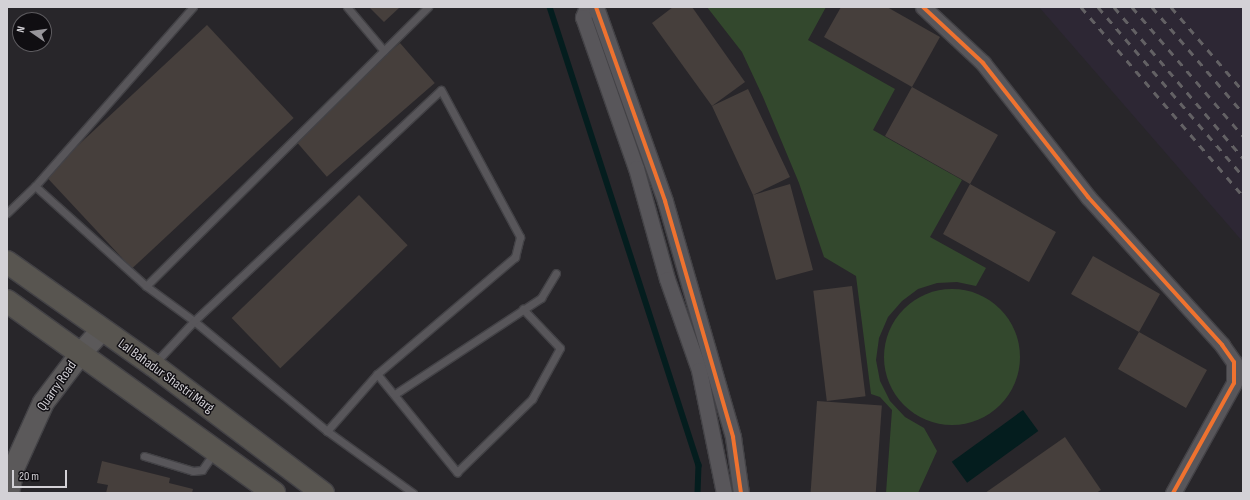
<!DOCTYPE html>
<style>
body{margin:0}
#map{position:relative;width:1250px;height:500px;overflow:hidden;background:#28262a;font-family:"Sofia Sans Condensed",sans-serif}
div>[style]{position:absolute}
.built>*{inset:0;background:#2d2734}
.green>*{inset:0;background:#33482d}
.round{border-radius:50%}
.water>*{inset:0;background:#041d1e;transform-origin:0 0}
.stream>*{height:5.5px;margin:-2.75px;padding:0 2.75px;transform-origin:2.75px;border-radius:2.75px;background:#041d1e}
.building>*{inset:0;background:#463f3c;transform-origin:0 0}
.roads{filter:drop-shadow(1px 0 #434246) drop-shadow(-1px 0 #434246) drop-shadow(0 1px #434246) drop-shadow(0 -1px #434246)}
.service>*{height:7px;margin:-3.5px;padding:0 3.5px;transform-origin:3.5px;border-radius:3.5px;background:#58565a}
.minor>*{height:15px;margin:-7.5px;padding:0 7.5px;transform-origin:7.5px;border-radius:7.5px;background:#58565a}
.secondary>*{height:21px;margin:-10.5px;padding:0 10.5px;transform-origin:10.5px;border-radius:10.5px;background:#5b595a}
.primary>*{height:22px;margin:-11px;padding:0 11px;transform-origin:11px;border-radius:11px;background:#585550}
.rail>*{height:3px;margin-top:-1.5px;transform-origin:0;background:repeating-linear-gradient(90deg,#636164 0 7px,transparent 0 14px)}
.cycleway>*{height:4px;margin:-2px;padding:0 2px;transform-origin:2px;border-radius:2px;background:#ef722f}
span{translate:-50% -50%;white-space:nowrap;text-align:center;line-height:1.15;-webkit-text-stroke:3px #100e12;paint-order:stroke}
.street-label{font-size:14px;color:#d3d1d6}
.frame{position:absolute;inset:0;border:8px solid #d3d1d6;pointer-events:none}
.north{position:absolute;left:12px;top:12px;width:40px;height:40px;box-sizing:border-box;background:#100e12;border:1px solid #5e5c60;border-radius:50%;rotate:283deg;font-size:11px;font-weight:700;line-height:16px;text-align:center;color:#d3d1d6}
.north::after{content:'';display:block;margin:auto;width:14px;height:18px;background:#97959a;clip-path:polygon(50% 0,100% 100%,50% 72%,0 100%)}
.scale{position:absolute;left:12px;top:470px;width:55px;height:18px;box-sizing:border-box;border:2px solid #d3d1d6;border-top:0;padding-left:5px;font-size:12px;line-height:14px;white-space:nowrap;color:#d3d1d6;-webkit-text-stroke:3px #100e12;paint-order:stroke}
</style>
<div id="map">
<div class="built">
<div style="clip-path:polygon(1039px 7px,1243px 7px,1243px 242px)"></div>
</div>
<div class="green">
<div style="clip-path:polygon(707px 7px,826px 7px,808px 40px,895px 89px,873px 130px,962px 180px,930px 237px,986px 268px,976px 286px,957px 282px,937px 283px,918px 289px,902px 301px,888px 317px,879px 338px,876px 360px,880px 381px,890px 401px,905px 417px,924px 428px,937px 451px,918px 493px,886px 493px,892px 410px,880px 397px,871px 394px,856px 276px,824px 257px,799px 183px,763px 97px,742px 52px)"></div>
<div class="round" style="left:884px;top:289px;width:136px;height:136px"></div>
</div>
<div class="water">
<div style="left:1023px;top:410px;width:26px;height:88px;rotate:54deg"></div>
</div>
<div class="stream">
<div style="left:550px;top:7px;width:482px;rotate:72deg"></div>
<div style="left:699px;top:465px;width:28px;rotate:92deg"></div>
</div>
<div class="building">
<div style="clip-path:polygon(369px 7px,400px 7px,384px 22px)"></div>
<div style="clip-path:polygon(673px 7px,692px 7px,745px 82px,712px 106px,652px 23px)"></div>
<div style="clip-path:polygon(841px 7px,887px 7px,940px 37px,912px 87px,824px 37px)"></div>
<div style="left:207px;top:25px;width:127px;height:221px;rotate:47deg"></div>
<div style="left:400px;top:43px;width:53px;height:143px;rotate:49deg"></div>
<div style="clip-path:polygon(912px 87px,998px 135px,970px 184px,1056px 232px,1029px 282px,943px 234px,970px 184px,885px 136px)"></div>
<div style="clip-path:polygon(748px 89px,790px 177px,753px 195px,790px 184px,813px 270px,776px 280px,753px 195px,712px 106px)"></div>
<div style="left:359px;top:195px;width:70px;height:177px;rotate:46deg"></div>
<div style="clip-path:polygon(1093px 256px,1160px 294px,1139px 332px,1207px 370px,1186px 408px,1118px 369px,1139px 332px,1071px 294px)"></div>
<div style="left:852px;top:286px;width:111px;height:39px;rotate:83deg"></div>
<div style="left:817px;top:401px;width:65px;height:92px;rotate:4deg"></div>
<div style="clip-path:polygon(1065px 437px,1101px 490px,1096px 493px,985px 493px)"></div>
<div style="clip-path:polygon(102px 461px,170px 478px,169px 483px,193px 489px,192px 493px,106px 493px,108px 485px,97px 483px)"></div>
</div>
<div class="roads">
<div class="service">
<div style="left:193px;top:7px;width:239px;rotate:131.4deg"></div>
<div style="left:35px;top:186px;width:149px;rotate:42deg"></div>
<div style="left:146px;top:286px;width:59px;rotate:36.1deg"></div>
<div style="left:194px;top:321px;width:173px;rotate:39.6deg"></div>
<div style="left:327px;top:431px;width:106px;rotate:35.8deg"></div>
<div style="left:347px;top:7px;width:57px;rotate:49.9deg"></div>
<div style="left:7px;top:213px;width:39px;rotate:-44deg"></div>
<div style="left:146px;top:286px;width:397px;rotate:-44.7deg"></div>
<div style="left:155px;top:363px;width:57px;rotate:-47.1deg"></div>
<div style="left:194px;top:321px;width:338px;rotate:-43.1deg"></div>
<div style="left:441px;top:90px;width:167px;rotate:61.7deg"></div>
<div style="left:520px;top:237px;width:21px;rotate:104deg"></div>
<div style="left:515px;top:257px;width:181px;rotate:139.7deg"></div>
<div style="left:377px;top:374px;width:76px;rotate:131.3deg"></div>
<div style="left:377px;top:374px;width:127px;rotate:50.8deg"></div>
<div style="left:457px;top:472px;width:105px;rotate:-44.2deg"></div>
<div style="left:532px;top:399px;width:58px;rotate:-61.2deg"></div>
<div style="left:560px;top:348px;width:54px;rotate:-133.5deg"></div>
<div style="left:395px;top:394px;width:175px;rotate:-33.3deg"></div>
<div style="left:541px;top:298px;width:29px;rotate:-59deg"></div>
<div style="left:144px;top:456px;width:51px;rotate:17deg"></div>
<div style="left:193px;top:471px;width:9px;rotate:-6deg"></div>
<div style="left:202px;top:470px;width:21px;rotate:-55deg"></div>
</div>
<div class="minor">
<div style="left:587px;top:7px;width:11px;rotate:112deg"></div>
<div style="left:583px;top:17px;width:160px;rotate:70.7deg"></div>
<div style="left:636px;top:168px;width:115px;rotate:74.4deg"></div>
<div style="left:667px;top:279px;width:96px;rotate:70.6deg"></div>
<div style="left:699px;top:370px;width:126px;rotate:78.5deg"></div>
<div style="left:596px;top:7px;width:206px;rotate:70.4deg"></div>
<div style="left:665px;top:201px;width:246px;rotate:73.9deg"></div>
<div style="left:733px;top:437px;width:57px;rotate:81.9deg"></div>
<div style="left:923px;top:7px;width:82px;rotate:43deg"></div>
<div style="left:983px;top:63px;width:170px;rotate:51.9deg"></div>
<div style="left:1088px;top:197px;width:200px;rotate:47.8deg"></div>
<div style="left:1222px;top:345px;width:21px;rotate:55deg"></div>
<div style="left:1234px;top:362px;width:21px;rotate:90deg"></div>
<div style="left:1234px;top:383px;width:126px;rotate:119deg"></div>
</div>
<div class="secondary">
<div style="left:8px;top:493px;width:25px;rotate:-79deg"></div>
<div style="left:13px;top:468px;width:72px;rotate:-65.6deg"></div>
<div style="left:43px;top:402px;width:63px;rotate:-52.8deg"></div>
<div style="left:81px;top:352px;width:30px;rotate:-48deg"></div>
</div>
<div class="primary">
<div style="left:7px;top:262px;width:179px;rotate:35.2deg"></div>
<div style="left:153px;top:365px;width:213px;rotate:37deg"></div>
<div style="left:7px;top:301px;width:329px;rotate:35.7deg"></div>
</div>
</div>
<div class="rail">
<div style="left:1081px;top:7px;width:249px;rotate:49.4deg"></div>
<div style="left:1098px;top:7px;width:223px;rotate:49.4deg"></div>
<div style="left:1114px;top:7px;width:199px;rotate:49.5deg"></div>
<div style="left:1132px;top:7px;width:170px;rotate:49.3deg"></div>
<div style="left:1152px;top:7px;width:140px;rotate:49.4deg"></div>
<div style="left:1171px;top:7px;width:111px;rotate:49.4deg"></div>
</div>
<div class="cycleway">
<div style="left:596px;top:7px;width:206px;rotate:70.4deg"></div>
<div style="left:665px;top:201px;width:246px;rotate:73.9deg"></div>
<div style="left:733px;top:437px;width:57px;rotate:81.9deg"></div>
<div style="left:923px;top:7px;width:82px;rotate:43deg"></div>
<div style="left:983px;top:63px;width:170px;rotate:51.9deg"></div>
<div style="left:1088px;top:197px;width:200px;rotate:47.8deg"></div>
<div style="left:1222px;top:345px;width:21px;rotate:55deg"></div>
<div style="left:1234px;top:362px;width:21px;rotate:90deg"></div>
<div style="left:1234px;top:383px;width:126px;rotate:119deg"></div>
</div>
<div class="street-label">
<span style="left:166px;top:376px;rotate:36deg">Lal Bahadur Shastri Marg</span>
<span style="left:57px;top:386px;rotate:-55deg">Quarry Road</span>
</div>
<div class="frame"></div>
<div class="north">N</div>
<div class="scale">20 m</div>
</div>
